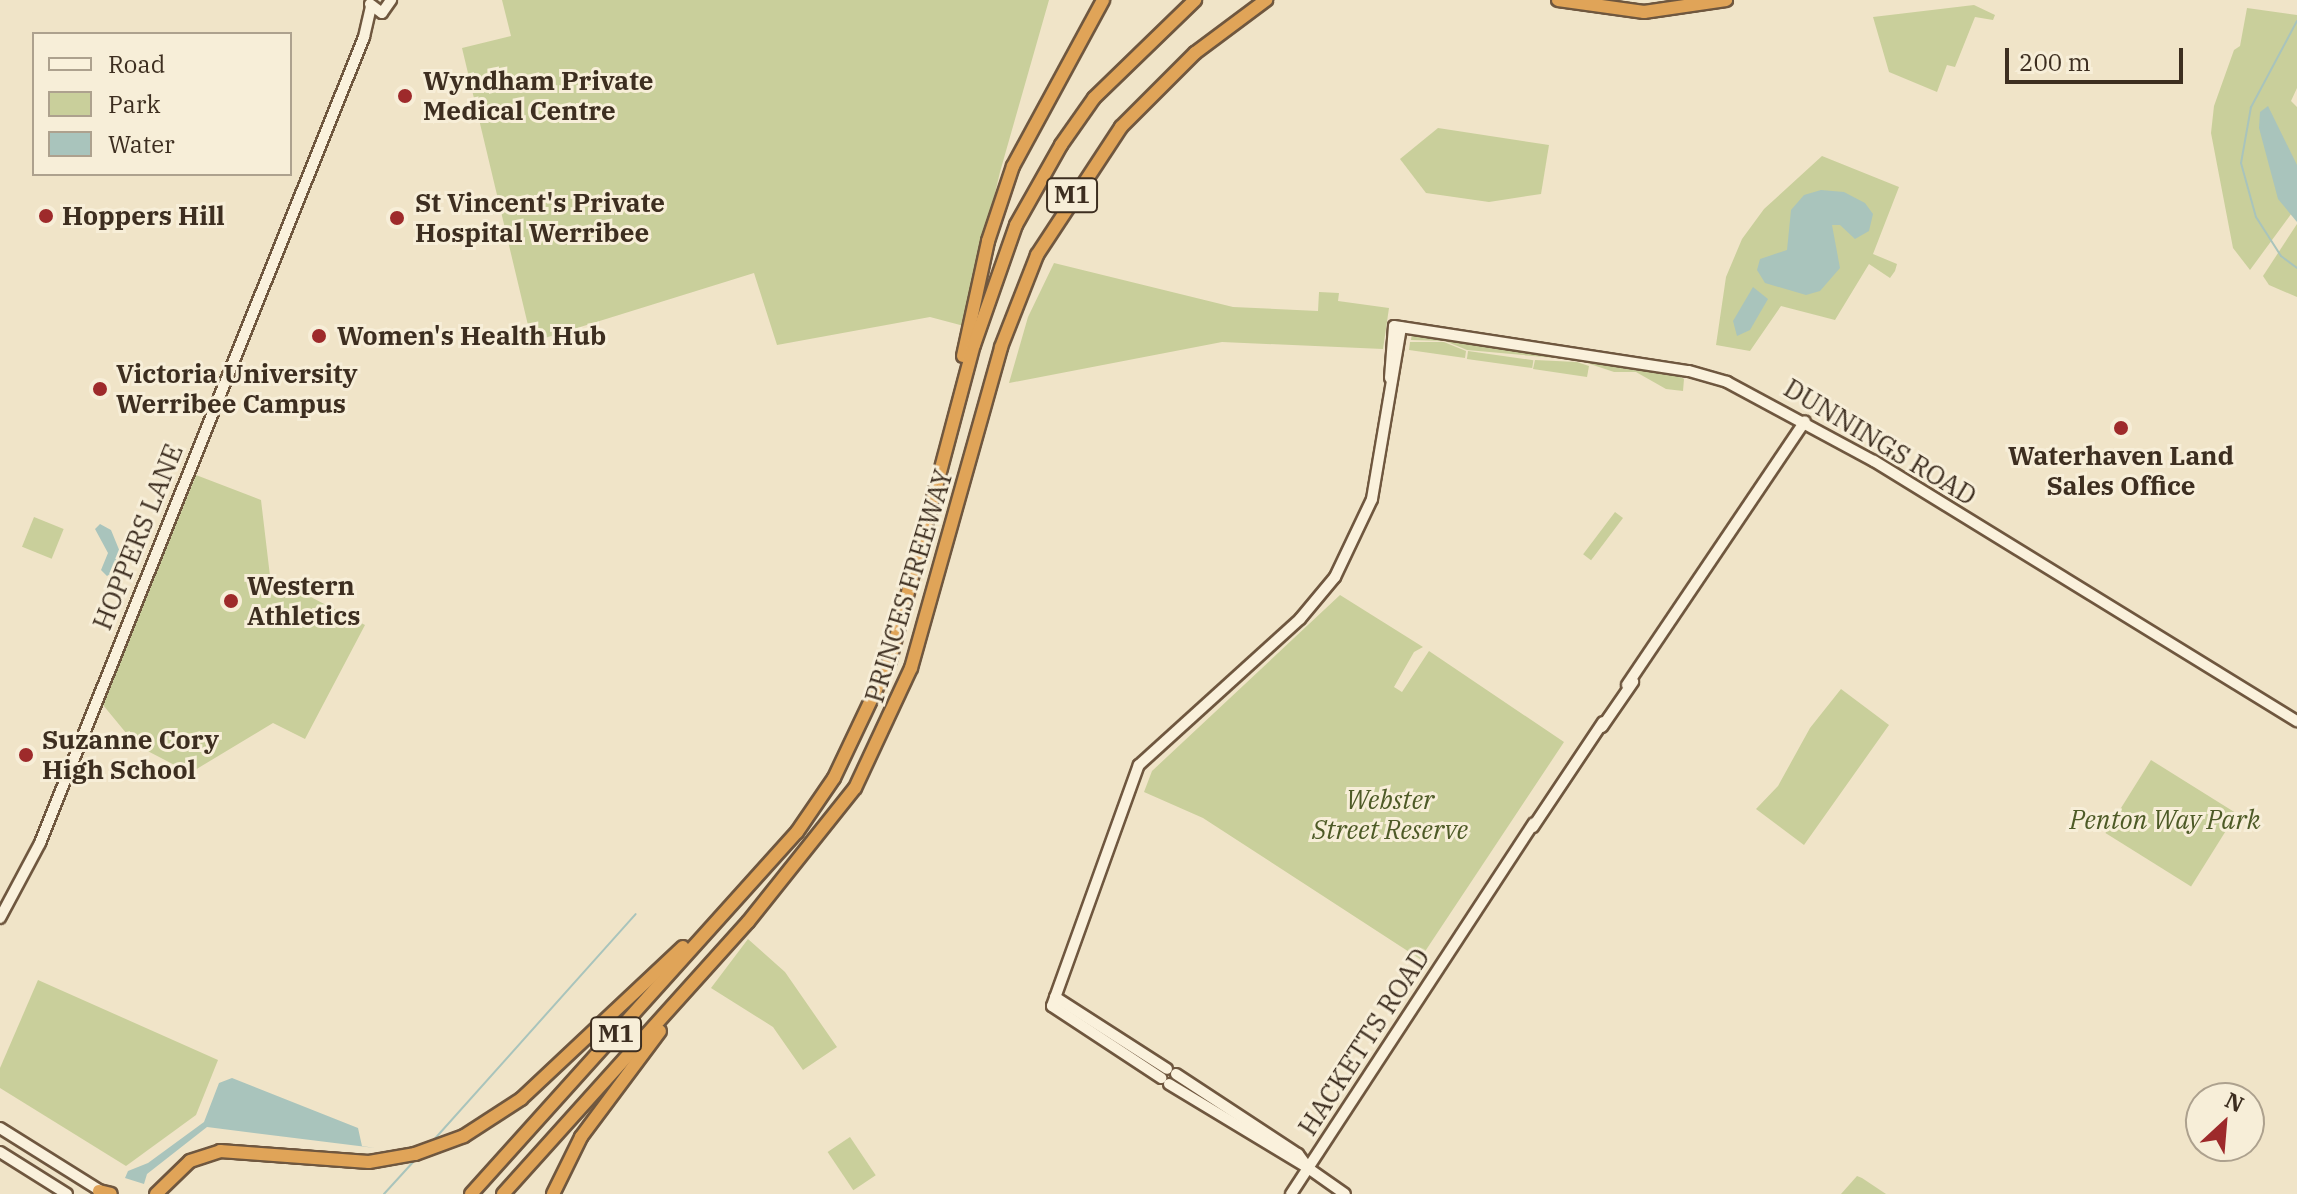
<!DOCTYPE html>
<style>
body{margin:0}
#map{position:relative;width:2297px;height:1194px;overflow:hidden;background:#f0e4c8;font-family:"IBM Plex Serif",serif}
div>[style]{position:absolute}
.green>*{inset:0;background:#c9cf9b;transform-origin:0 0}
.water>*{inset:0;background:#a9c4bc}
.stream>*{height:2px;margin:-1px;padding:0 1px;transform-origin:1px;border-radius:1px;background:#a9c4bc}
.roads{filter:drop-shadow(2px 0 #6f573f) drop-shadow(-2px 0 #6f573f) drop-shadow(0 2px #6f573f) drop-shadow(0 -2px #6f573f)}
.secondary>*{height:10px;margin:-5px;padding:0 5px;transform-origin:5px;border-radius:5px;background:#faf1dc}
.highway>*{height:12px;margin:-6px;padding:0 6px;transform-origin:6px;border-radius:6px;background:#e0a458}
.dots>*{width:22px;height:22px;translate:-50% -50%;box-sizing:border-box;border:4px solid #f7eed8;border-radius:50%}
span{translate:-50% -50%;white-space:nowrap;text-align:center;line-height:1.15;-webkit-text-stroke:6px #f7eed8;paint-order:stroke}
.shield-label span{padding:2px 6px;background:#f7eed8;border:2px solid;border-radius:6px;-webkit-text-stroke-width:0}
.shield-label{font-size:24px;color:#3d2e20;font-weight:700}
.poi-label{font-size:26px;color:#3d2e20;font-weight:700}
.left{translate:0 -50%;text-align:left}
.street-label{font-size:26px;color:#3d2e20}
.park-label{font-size:26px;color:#4d5a26;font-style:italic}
.legend{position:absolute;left:32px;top:32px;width:260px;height:144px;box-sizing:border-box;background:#f7eed8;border:2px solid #ada18e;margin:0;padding:10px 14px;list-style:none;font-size:24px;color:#3d2e20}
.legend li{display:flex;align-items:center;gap:16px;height:40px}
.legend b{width:40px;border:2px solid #ada18e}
.north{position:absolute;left:2185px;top:1082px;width:80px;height:80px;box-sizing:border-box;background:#f7eed8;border:2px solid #ada18e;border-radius:50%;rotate:26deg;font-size:22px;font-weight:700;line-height:32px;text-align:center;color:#3d2e20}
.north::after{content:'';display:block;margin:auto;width:28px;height:36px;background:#9e2a2b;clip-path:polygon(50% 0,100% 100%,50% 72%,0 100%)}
.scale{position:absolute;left:2005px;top:48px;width:178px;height:36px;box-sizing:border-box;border:4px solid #3d2e20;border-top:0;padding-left:10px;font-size:24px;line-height:28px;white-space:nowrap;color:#3d2e20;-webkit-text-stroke:6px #f7eed8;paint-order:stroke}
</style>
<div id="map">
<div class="green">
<div style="clip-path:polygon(502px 0,1049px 0,1000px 172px,964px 326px,930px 317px,777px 345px,754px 273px,532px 342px,462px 48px,511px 36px)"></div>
<div style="clip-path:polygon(1974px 5px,1995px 15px,1993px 20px,1975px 17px,1955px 67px,1947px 65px,1937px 92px,1889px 72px,1873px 17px)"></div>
<div style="clip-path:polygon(2247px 8px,2297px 15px,2297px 88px,2291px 101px,2297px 107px,2297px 206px,2250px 270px,2233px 248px,2211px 133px,2214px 106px,2234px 50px,2240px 46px)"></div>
<div style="clip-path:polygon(1438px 128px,1549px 145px,1541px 194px,1489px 202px,1426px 193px,1400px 159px)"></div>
<div style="clip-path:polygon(1822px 156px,1899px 187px,1873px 254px,1897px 264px,1895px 271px,1890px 278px,1869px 264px,1835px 320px,1781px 306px,1750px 351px,1716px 345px,1726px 277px,1742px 239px,1764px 209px)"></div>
<div style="clip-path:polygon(2297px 224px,2297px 297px,2269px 285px,2263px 276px)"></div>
<div style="clip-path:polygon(1054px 263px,1233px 307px,1318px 311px,1319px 292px,1339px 293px,1338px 301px,1389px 308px,1383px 349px,1222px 342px,1009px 383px,1028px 317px)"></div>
<div style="clip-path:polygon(1412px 333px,1677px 375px,1684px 379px,1683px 391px,1666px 389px,1636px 372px,1614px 372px,1578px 360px,1467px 350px,1445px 341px,1411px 340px)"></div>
<div style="clip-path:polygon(1410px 342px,1444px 342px,1466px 351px,1465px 358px,1409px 350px)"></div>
<div style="left:1468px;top:351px;width:66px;height:8px;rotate:8deg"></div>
<div style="clip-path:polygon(1535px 360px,1577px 362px,1589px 366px,1587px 377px,1533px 369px)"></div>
<div style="clip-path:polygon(196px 475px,261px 500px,270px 576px,365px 625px,305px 739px,273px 723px,190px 773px,136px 745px,103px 705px)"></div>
<div style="left:1615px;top:512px;width:10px;height:53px;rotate:37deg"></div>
<div style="left:34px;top:517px;width:32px;height:32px;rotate:22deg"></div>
<div style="clip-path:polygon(1340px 595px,1423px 647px,1414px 652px,1394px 687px,1402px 692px,1429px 651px,1564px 742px,1420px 959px,1203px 818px,1144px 792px,1152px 771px)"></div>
<div style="clip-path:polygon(1841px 689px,1889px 725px,1804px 845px,1756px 809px,1778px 786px,1810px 728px)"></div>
<div style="left:2151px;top:760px;width:101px;height:86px;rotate:32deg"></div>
<div style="clip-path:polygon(748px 939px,785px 972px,837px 1047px,803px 1070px,773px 1027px,711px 988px)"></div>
<div style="clip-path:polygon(38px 980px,218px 1060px,196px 1115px,126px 1166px,0 1088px,0 1068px)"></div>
<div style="left:850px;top:1137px;width:46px;height:27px;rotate:56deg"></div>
<div style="clip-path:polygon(1857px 1176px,1862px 1178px,1886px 1194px,1841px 1194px)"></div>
</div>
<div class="water">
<div style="clip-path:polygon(2268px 106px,2297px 165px,2297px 222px,2278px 199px,2259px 128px,2260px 112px)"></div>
<div style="clip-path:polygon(1821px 190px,1844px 192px,1865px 203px,1873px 214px,1869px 231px,1855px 239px,1840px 225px,1832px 225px,1840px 268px,1820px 291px,1806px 295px,1765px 283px,1757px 270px,1760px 259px,1787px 250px,1791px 210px,1804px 195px)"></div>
<div style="clip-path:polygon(1753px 287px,1768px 299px,1750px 330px,1737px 336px,1733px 321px)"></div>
<div style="clip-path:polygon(100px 524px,111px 530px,120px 552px,116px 570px,107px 576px,101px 570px,108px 553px,95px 529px)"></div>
<div style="clip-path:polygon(232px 1078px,358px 1128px,362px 1146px,375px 1148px,207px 1127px,147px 1174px,144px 1184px,125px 1178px,128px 1171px,148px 1163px,204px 1122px,219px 1083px)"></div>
</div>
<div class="stream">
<div style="left:2297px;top:21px;width:98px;rotate:118.1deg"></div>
<div style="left:2251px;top:107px;width:57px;rotate:100.1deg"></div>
<div style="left:2241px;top:163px;width:56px;rotate:74.5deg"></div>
<div style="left:2256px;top:217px;width:46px;rotate:57.3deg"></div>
<div style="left:2281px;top:256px;width:20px;rotate:37deg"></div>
<div style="left:431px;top:1143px;width:307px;rotate:-48.2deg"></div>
<div style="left:384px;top:1194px;width:45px;rotate:-47.7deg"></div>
</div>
<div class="roads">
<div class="secondary">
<div style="left:370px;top:4px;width:15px;rotate:37deg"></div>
<div style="left:382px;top:13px;width:16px;rotate:-55deg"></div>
<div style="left:1390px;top:378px;width:52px;rotate:-85.6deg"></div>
<div style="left:1394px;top:326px;width:298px;rotate:8.7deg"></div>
<div style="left:1689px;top:371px;width:40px;rotate:16deg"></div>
<div style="left:1727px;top:382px;width:167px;rotate:28.3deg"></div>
<div style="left:1874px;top:461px;width:497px;rotate:31.6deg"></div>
<div style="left:1627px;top:685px;width:318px;rotate:-56deg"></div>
<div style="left:1602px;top:727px;width:55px;rotate:-55.4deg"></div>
<div style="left:1533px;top:827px;width:126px;rotate:-56.3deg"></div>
<div style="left:0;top:918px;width:85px;rotate:-61.9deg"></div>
<div style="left:40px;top:843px;width:869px;rotate:-68.1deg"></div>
<div style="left:364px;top:37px;width:32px;rotate:-77deg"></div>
<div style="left:1055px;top:997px;width:133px;rotate:32.7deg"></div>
<div style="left:1052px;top:1006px;width:256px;rotate:-70.2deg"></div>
<div style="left:1139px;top:765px;width:217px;rotate:-42.2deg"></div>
<div style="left:1300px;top:619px;width:55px;rotate:-50.2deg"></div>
<div style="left:1335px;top:577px;width:86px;rotate:-64.6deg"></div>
<div style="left:1372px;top:499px;width:174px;rotate:-80.4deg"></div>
<div style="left:1052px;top:1006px;width:131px;rotate:33.4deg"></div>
<div style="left:1176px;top:1074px;width:146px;rotate:33.3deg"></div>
<div style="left:1298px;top:1154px;width:17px;rotate:54deg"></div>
<div style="left:1308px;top:1168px;width:45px;rotate:35.1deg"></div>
<div style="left:1169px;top:1084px;width:162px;rotate:31.1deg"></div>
<div style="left:0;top:1128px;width:123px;rotate:32deg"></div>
<div style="left:0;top:1152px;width:79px;rotate:32.1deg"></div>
<div style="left:1291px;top:1194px;width:443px;rotate:-56.8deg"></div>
</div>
<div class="highway">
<div style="left:1558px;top:0;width:87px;rotate:7.9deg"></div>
<div style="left:1644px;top:12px;width:83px;rotate:-8.3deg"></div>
<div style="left:963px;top:356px;width:118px;rotate:-77.7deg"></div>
<div style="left:988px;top:241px;width:79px;rotate:-71.6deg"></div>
<div style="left:1013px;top:166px;width:189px;rotate:-61.5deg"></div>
<div style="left:99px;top:1191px;width:12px;rotate:14deg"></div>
<div style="left:156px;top:1194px;width:47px;rotate:-44.1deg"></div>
<div style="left:190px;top:1161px;width:32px;rotate:-18deg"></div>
<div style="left:220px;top:1151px;width:149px;rotate:4.2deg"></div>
<div style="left:369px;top:1162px;width:47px;rotate:-9.9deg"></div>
<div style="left:415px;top:1154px;width:52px;rotate:-20.2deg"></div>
<div style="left:464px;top:1136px;width:68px;rotate:-33deg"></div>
<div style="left:521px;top:1099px;width:222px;rotate:-43.2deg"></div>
<div style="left:471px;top:1194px;width:487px;rotate:-48deg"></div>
<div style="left:797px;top:832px;width:65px;rotate:-55.6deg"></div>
<div style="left:834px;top:778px;width:131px;rotate:-64.6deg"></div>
<div style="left:890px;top:660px;width:326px;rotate:-75.1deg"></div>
<div style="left:974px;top:345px;width:127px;rotate:-70.7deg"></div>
<div style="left:1016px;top:225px;width:92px;rotate:-60.6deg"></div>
<div style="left:1061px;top:145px;width:57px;rotate:-54.9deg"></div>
<div style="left:1094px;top:98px;width:141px;rotate:-44.1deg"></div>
<div style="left:503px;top:1194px;width:366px;rotate:-48deg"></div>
<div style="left:748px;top:922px;width:171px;rotate:-51.4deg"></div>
<div style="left:855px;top:788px;width:132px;rotate:-65deg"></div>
<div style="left:911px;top:668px;width:333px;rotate:-74.3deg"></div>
<div style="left:1001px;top:347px;width:99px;rotate:-68.6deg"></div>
<div style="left:1037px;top:255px;width:153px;rotate:-56.7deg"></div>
<div style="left:1121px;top:127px;width:105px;rotate:-45deg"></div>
<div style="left:1195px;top:53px;width:89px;rotate:-36.7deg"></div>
<div style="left:553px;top:1194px;width:64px;rotate:-63.8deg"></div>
<div style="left:581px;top:1137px;width:132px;rotate:-53.3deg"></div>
</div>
</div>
<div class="dots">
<div style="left:405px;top:96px;background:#9e2a2b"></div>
<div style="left:46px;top:216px;background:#9e2a2b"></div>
<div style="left:397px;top:218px;background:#9e2a2b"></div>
<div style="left:319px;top:336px;background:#9e2a2b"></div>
<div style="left:100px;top:389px;background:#9e2a2b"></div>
<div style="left:2121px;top:428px;background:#9e2a2b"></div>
<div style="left:231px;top:601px;background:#9e2a2b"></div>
<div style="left:26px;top:755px;background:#9e2a2b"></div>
</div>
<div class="shield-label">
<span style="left:1072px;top:195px">M1</span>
<span style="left:616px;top:1034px">M1</span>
</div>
<div class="poi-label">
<span class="left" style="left:423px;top:96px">Wyndham Private<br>Medical Centre</span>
<span class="left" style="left:415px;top:218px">St Vincent's Private<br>Hospital Werribee</span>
<span class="left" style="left:62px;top:216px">Hoppers Hill</span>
<span class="left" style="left:337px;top:336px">Women's Health Hub</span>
<span class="left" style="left:116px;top:389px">Victoria University<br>Werribee Campus</span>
<span style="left:2121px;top:471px">Waterhaven Land<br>Sales Office</span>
<span class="left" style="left:247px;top:601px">Western<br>Athletics</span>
<span class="left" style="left:42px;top:755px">Suzanne Cory<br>High School</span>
</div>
<div class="street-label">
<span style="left:1880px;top:442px;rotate:31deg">DUNNINGS ROAD</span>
<span style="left:138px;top:537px;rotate:-68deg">HOPPERS LANE</span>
<span style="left:909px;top:586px;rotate:-73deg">PRINCES FREEWAY</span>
<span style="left:1364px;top:1042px;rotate:-57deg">HACKETTS ROAD</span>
</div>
<div class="park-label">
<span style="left:1390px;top:815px">Webster<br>Street Reserve</span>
<span style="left:2165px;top:820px">Penton Way Park</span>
</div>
<ul class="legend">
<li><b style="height:10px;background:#faf1dc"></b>Road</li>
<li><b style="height:22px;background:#c9cf9b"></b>Park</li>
<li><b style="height:22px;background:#a9c4bc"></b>Water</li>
</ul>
<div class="north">N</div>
<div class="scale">200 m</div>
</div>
